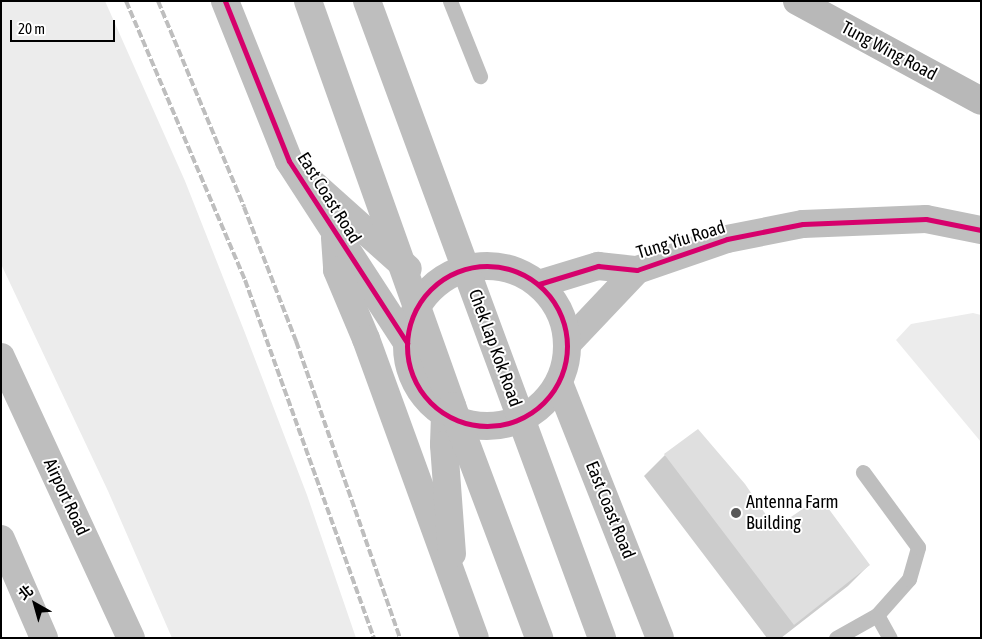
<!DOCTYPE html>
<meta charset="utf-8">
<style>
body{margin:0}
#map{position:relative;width:982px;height:639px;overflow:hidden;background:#fff;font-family:"Asap Condensed","Noto Sans TC",sans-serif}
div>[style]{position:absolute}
.green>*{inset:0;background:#ececec}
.shadow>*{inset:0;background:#0003}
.building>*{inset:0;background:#dfdfdf}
.service>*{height:15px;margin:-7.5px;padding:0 7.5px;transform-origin:7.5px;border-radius:7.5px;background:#bebebe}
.minor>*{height:28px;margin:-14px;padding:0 14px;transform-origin:14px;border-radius:14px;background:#bebebe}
.tertiary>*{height:28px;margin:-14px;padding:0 14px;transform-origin:14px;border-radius:14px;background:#bebebe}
.tertiary>.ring{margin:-14px;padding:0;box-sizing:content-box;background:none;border:28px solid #bebebe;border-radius:50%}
.secondary>*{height:28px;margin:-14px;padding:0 14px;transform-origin:14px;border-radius:14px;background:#b8b8b8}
.primary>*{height:28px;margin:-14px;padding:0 14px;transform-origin:14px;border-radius:14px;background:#bebebe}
.rail>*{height:4px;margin-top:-2px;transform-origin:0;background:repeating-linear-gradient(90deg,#bebebe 0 8px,transparent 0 10.5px)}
.cycleway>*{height:5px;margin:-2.5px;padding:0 2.5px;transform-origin:2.5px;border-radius:2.5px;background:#d6006c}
.cycleway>.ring{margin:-2.5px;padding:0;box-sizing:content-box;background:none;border:5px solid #d6006c;border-radius:50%}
.dots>*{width:14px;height:14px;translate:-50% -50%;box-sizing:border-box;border:2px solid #fff;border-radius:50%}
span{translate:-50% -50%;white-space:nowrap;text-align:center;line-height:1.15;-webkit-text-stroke:4px #fff;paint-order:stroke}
.street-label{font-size:18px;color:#000}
.poi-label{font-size:18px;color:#000}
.left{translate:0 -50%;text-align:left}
.frame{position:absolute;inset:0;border:2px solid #000;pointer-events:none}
.north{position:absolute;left:10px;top:579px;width:50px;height:50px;-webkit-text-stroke:4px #fff;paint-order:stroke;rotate:322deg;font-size:14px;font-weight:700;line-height:20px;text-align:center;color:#000}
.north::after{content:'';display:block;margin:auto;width:18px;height:22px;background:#000;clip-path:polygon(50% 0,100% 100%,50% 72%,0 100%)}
.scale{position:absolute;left:10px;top:20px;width:105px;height:22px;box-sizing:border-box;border:2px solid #000;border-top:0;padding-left:6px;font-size:15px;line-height:18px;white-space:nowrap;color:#000;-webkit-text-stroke:4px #fff;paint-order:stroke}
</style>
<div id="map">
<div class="green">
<div style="clip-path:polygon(1px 1px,105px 1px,185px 181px,245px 333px,307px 495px,356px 638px,172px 638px,108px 491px,1px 264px)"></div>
<div style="clip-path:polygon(973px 313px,981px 315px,981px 442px,896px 340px,911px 324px)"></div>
</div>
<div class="shadow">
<div style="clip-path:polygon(665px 455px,774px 530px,869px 565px,848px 586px,781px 638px,767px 638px,644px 476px)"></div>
</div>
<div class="building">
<div style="clip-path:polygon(698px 429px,745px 484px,775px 528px,820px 497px,870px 565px,794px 625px,664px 454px)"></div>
</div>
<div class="service">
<div style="left:450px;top:1px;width:81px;rotate:68.2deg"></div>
<div style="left:877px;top:615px;width:26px;rotate:61deg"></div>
<div style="left:836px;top:638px;width:47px;rotate:-29.3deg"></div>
<div style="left:877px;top:615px;width:48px;rotate:-48.4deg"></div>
<div style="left:909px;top:579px;width:33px;rotate:-74deg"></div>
<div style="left:918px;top:547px;width:93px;rotate:-126.3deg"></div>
</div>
<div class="minor">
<div style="left:539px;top:284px;width:62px;rotate:-17deg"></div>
<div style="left:598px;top:266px;width:39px;rotate:6deg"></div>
<div style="left:637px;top:270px;width:95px;rotate:-19deg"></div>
<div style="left:727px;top:239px;width:77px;rotate:-11.2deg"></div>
<div style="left:803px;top:224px;width:123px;rotate:-2.3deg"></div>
<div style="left:926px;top:219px;width:56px;rotate:11.3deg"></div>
<div style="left:568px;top:343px;width:100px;rotate:-46.6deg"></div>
</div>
<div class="tertiary">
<div style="left:225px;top:1px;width:172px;rotate:68.2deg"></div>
<div style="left:289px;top:161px;width:217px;rotate:57deg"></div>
<div style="left:313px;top:184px;width:127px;rotate:41.8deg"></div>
<div style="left:335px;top:238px;width:32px;rotate:86deg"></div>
<div style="left:337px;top:270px;width:75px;rotate:67.2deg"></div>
<div style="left:366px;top:339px;width:318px;rotate:70deg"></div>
<div class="ring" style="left:407px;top:266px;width:132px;height:132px"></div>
<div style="left:559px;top:383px;width:274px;rotate:68.4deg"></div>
<div style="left:445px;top:415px;width:30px;rotate:92deg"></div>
<div style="left:444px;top:445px;width:109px;rotate:85.8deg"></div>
</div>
<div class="secondary">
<div style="left:797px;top:1px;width:209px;rotate:28.5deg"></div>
</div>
<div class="primary">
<div style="left:308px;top:1px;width:430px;rotate:70.4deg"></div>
<div style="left:452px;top:406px;width:248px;rotate:69.4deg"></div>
<div style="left:367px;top:1px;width:679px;rotate:69.75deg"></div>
<div style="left:1px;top:357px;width:310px;rotate:65.2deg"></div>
<div style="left:1px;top:539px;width:108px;rotate:66.5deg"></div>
</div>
<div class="rail">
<div style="left:126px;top:1px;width:303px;rotate:66.9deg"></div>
<div style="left:245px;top:280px;width:381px;rotate:70.2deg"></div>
<div style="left:158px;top:1px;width:223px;rotate:67.3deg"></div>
<div style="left:244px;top:207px;width:144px;rotate:68.8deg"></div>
<div style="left:296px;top:341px;width:315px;rotate:70.7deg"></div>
</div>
<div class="cycleway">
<div style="left:225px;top:1px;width:172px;rotate:68.2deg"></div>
<div style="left:289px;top:161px;width:217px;rotate:57deg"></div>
<div class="ring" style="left:407px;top:266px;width:155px;height:155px"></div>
<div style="left:539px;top:284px;width:62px;rotate:-17deg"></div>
<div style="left:598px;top:266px;width:39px;rotate:6deg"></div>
<div style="left:637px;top:270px;width:95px;rotate:-19deg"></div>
<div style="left:727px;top:239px;width:77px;rotate:-11.2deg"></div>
<div style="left:803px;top:224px;width:123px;rotate:-2.3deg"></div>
<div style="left:926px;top:219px;width:56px;rotate:11.3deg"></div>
</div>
<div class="dots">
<div style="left:736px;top:513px;background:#595959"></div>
</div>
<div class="street-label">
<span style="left:889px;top:51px;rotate:28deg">Tung Wing Road</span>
<span style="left:329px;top:198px;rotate:58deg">East Coast Road</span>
<span style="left:681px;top:240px;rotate:-17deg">Tung Yiu Road</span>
<span style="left:495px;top:348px;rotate:70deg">Chek Lap Kok Road</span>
<span style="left:66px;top:497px;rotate:65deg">Airport Road</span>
<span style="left:610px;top:510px;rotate:68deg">East Coast Road</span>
</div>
<div class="poi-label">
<span class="left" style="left:746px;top:513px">Antenna Farm<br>Building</span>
</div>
<div class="frame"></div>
<div class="north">北</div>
<div class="scale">20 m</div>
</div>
